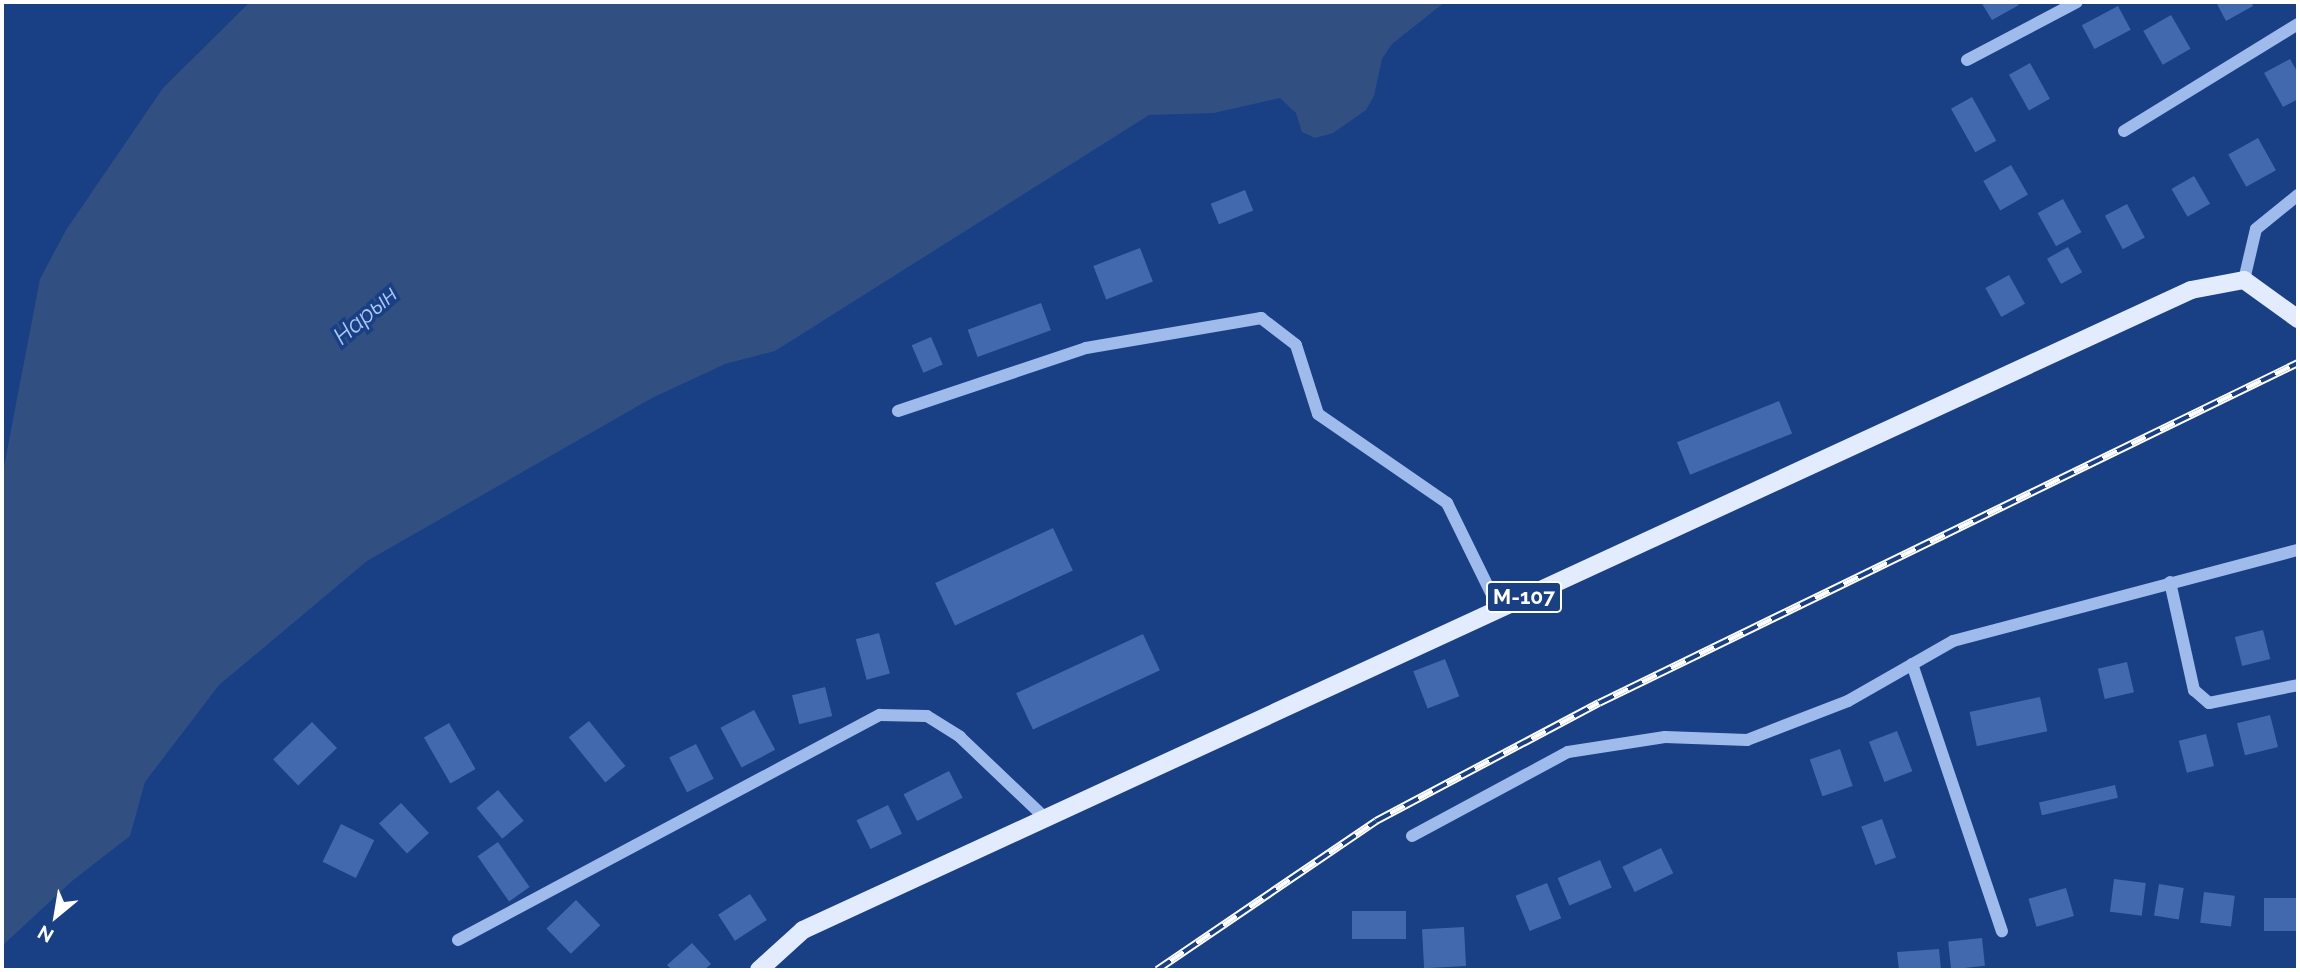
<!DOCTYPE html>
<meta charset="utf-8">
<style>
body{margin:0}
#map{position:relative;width:2300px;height:972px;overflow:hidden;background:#193f84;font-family:Raleway,sans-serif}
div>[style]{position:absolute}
.water>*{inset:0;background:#324f82}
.building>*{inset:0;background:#4269ae;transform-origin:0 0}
.minor>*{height:12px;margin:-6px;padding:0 6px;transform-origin:6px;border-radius:6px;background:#9ebbec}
.major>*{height:18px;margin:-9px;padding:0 9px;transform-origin:9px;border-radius:9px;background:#e3ecff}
.rail>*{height:8px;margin-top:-4px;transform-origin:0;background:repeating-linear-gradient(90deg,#193f84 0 16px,#fff 0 32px);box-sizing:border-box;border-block:2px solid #fff}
span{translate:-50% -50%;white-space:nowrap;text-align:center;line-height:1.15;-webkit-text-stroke:7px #193f84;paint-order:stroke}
.shield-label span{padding:2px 5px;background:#193f84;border:2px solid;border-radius:5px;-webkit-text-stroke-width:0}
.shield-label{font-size:21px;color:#fff;font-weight:700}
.water-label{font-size:24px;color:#aac6f3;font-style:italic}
.frame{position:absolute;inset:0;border:4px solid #fff;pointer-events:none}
.north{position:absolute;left:21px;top:881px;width:70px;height:70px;-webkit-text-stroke:5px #193f84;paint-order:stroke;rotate:210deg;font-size:19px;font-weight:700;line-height:28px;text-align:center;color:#fff}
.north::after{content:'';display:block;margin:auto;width:24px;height:32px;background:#fff;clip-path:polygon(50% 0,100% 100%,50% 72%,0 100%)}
</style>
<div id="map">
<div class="water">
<div style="clip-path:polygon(250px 2px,1445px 2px,1392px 44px,1382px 59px,1374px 96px,1366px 110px,1333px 133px,1315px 138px,1302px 132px,1296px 113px,1280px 98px,1214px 113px,1149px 115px,775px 351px,725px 364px,652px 398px,367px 561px,219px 685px,145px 782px,130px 836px,72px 881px,2px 946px,2px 477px,40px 279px,66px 230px,163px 88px)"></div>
</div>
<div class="building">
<div style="clip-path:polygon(1981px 2px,2017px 2px,2019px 5px,1992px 20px)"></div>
<div style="clip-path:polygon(2216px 2px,2251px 2px,2253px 6px,2226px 21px)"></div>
<div style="left:2118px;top:6px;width:27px;height:41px;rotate:62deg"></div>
<div style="left:2171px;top:15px;width:39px;height:32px;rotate:60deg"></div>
<div style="clip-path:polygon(2290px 59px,2298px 73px,2298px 99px,2283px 107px,2264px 73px)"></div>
<div style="left:2030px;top:63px;width:41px;height:24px;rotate:61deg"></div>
<div style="left:1972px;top:97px;width:50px;height:24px;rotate:61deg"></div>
<div style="left:2258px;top:138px;width:37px;height:34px;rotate:61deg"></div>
<div style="left:2011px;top:165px;width:34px;height:32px;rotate:60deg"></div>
<div style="left:2194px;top:176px;width:32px;height:26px;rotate:60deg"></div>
<div style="left:1245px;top:190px;width:22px;height:37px;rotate:68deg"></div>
<div style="left:2063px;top:199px;width:38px;height:29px;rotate:61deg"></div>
<div style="left:2127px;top:204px;width:38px;height:25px;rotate:62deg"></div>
<div style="left:2068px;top:247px;width:29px;height:24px;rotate:61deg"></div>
<div style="left:1140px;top:248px;width:36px;height:50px;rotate:69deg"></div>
<div style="left:2009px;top:275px;width:33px;height:27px;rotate:61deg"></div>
<div style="left:1041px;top:303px;width:29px;height:78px;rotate:70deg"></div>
<div style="left:931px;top:337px;width:30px;height:21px;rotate:67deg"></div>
<div style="left:1779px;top:401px;width:35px;height:110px;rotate:68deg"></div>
<div style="left:1053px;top:528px;width:47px;height:130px;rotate:65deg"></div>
<div style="left:2263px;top:630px;width:30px;height:29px;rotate:76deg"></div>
<div style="left:879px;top:633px;width:42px;height:24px;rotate:75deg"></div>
<div style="left:1143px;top:634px;width:40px;height:140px;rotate:65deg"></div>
<div style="left:1445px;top:659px;width:40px;height:34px;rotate:69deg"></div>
<div style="left:2127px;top:662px;width:31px;height:30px;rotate:77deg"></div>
<div style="left:825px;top:687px;width:30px;height:34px;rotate:76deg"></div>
<div style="left:2040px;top:697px;width:35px;height:72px;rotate:78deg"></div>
<div style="left:754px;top:710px;width:45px;height:38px;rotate:62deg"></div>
<div style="left:2270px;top:715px;width:33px;height:34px;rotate:76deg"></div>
<div style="left:589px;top:721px;width:58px;height:26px;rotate:51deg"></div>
<div style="left:312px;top:722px;width:36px;height:54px;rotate:46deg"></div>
<div style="left:449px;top:723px;width:53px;height:29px;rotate:60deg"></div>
<div style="left:1897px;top:731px;width:43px;height:30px;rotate:69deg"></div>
<div style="left:2206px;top:734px;width:33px;height:28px;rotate:76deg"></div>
<div style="left:696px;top:744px;width:39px;height:30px;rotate:63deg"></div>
<div style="left:1840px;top:749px;width:39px;height:32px;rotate:71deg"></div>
<div style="left:949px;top:771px;width:30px;height:51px;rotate:63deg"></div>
<div style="left:2115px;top:785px;width:13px;height:78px;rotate:77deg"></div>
<div style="left:498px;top:790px;width:40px;height:28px;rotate:50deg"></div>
<div style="left:401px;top:803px;width:41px;height:30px;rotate:47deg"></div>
<div style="left:888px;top:805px;width:32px;height:35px;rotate:64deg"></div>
<div style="left:1882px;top:819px;width:41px;height:22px;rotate:70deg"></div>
<div style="left:341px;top:824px;width:37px;height:42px;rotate:26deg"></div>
<div style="left:498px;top:842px;width:55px;height:25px;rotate:55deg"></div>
<div style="left:1661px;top:848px;width:28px;height:43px;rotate:64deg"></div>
<div style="left:1600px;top:860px;width:30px;height:46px;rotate:67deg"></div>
<div style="left:2114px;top:879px;width:32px;height:33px;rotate:7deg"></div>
<div style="left:1547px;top:883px;width:38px;height:34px;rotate:68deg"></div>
<div style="left:2159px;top:884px;width:25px;height:32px;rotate:9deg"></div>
<div style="left:2066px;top:888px;width:29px;height:39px;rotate:74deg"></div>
<div style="left:2204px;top:892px;width:31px;height:31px;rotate:7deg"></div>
<div style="left:750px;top:894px;width:31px;height:38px;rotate:57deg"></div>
<div style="left:2298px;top:898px;width:33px;height:34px;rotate:90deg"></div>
<div style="left:576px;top:900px;width:35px;height:41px;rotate:46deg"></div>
<div style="left:1352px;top:911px;width:54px;height:28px"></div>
<div style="left:1464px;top:927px;width:39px;height:42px;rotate:87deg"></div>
<div style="left:1982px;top:938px;width:28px;height:34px;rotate:84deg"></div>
<div style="clip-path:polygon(692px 943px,711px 964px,704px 970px,672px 970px,667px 965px)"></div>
<div style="clip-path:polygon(1939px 949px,1941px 970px,1899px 970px,1897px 952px)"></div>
</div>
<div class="minor">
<div style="left:1967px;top:60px;width:124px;rotate:-27.8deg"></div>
<div style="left:2124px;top:131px;width:204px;rotate:-31.6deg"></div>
<div style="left:2244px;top:280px;width:52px;rotate:-76.8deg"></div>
<div style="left:2256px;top:229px;width:54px;rotate:-39deg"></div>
<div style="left:898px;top:411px;width:198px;rotate:-18.5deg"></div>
<div style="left:1086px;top:348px;width:178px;rotate:-9.7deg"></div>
<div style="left:1261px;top:318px;width:44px;rotate:37.6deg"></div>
<div style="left:1296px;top:345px;width:72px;rotate:72.3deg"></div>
<div style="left:1318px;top:414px;width:157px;rotate:34.6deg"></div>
<div style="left:1447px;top:503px;width:118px;rotate:63.9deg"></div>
<div style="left:2170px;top:582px;width:111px;rotate:77.5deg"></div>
<div style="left:2194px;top:690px;width:20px;rotate:41deg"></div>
<div style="left:2209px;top:703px;width:91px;rotate:-11.4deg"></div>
<div style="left:1912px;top:664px;width:282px;rotate:71.4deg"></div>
<div style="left:1412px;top:836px;width:177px;rotate:-28.3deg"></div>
<div style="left:1568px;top:752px;width:98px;rotate:-8.8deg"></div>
<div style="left:1665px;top:737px;width:82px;rotate:2.1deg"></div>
<div style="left:1747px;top:740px;width:108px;rotate:-21.1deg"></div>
<div style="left:1848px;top:701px;width:121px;rotate:-29.7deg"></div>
<div style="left:1953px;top:641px;width:357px;rotate:-14.8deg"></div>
<div style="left:458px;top:940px;width:478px;rotate:-28.1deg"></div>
<div style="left:880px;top:715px;width:47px;rotate:1.2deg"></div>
<div style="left:927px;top:716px;width:39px;rotate:32deg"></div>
<div style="left:960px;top:737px;width:117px;rotate:43.6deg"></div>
</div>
<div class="major">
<div style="left:759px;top:970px;width:59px;rotate:-42.3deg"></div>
<div style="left:803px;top:930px;width:1528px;rotate:-24.75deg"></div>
<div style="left:2191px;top:290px;width:54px;rotate:-10.7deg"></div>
<div style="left:2244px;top:280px;width:67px;rotate:35.8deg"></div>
</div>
<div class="rail">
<div style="left:1157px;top:970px;width:265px;rotate:-34.2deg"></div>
<div style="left:1376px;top:821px;width:252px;rotate:-27.9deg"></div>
<div style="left:1599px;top:703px;width:777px;rotate:-25.94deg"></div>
</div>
<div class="shield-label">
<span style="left:1524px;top:597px">М-107</span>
</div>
<div class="water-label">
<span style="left:365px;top:315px;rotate:-41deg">Нарын</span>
</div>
<div class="frame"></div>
<div class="north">N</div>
</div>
